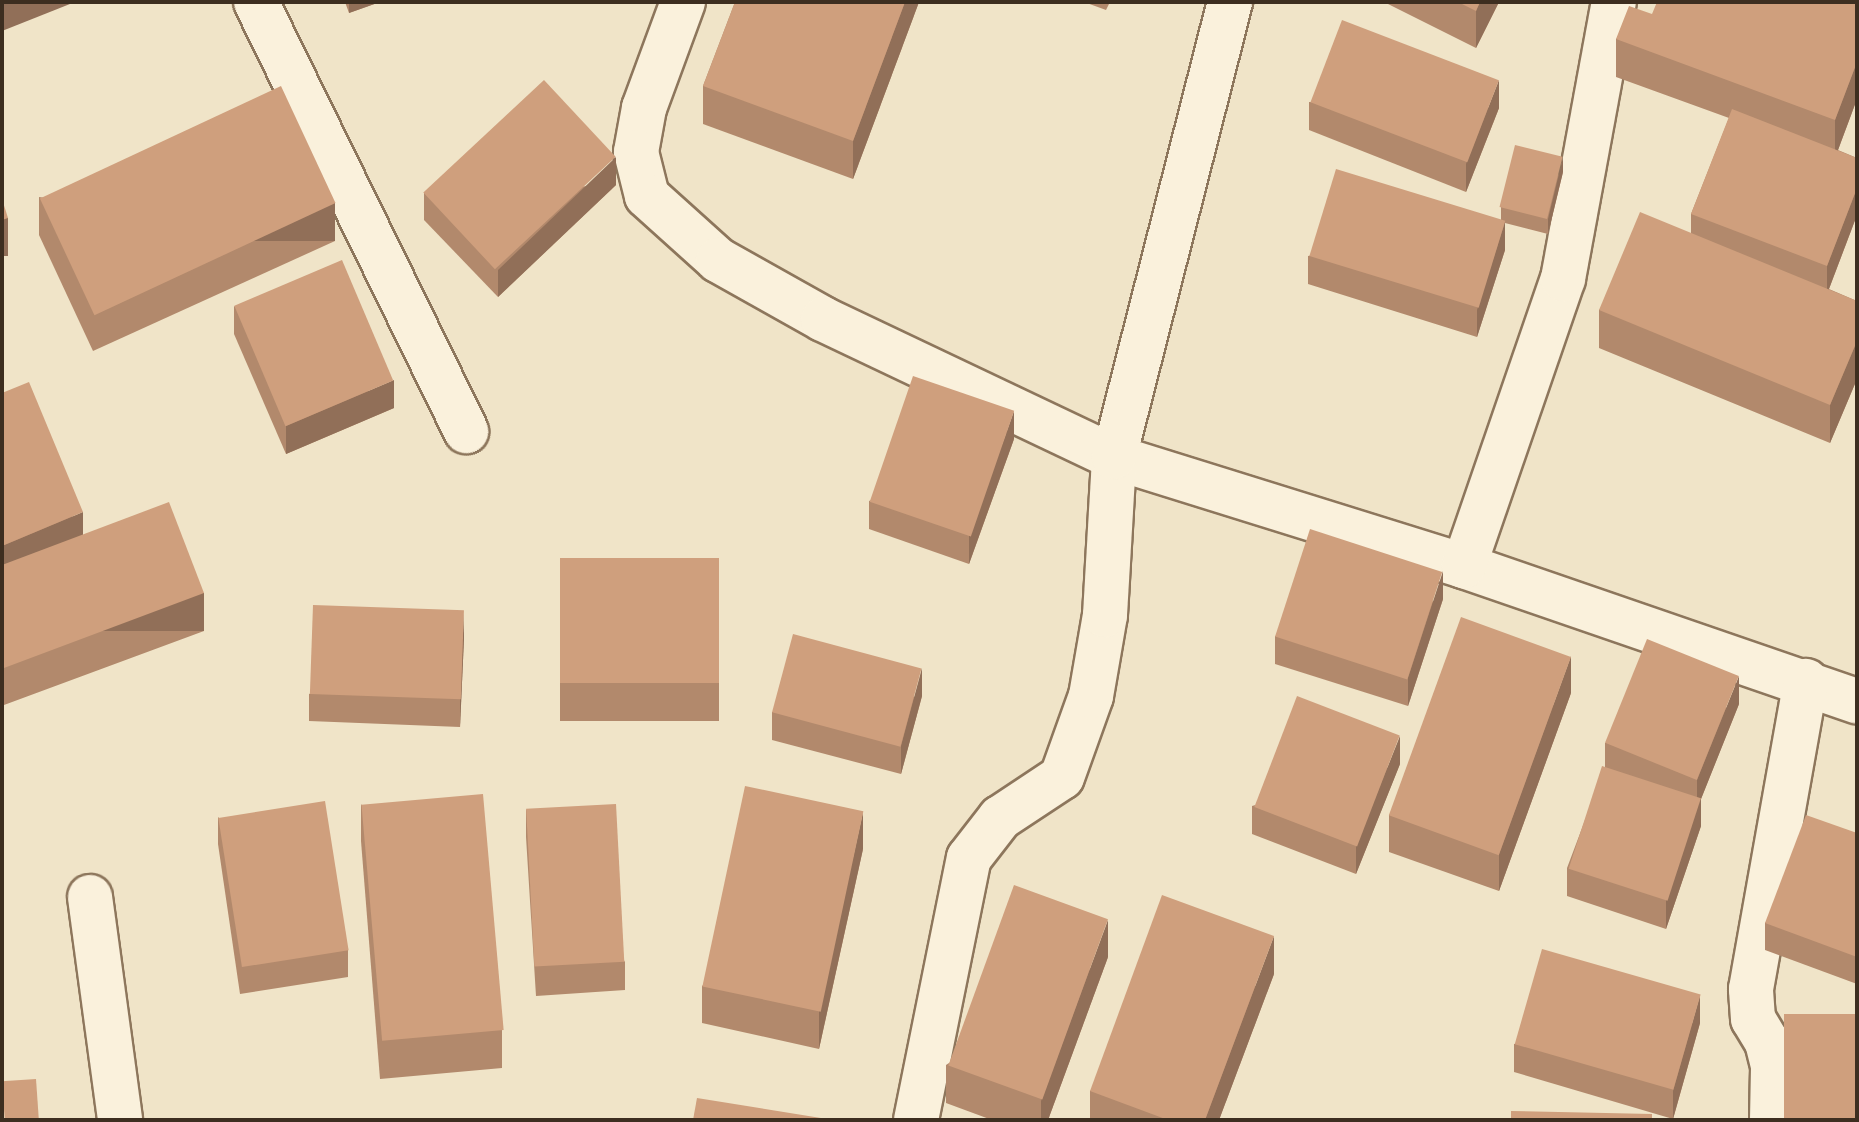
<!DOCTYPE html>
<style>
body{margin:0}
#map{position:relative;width:1859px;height:1122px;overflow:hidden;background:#f0e4c8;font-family:"Roboto Serif",serif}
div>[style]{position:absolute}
.roads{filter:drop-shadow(2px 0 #8d765c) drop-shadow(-2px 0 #8d765c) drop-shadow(0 2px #8d765c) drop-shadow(0 -2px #8d765c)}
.street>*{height:44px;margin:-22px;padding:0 22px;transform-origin:22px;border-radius:22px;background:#faf1dc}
.wall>*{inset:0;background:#b2896c;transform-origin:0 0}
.shaded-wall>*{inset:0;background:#916f58;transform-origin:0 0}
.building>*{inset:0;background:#cf9f7d;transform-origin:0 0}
span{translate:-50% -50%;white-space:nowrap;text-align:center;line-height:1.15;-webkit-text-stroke:7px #f7eed8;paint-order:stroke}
.frame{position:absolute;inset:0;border:4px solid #3d2e20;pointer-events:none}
</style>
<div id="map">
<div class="roads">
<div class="street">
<div style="left:256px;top:2px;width:478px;rotate:63.9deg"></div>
<div style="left:683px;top:2px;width:113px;rotate:110.2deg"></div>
<div style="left:644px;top:108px;width:45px;rotate:100.3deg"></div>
<div style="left:636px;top:152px;width:45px;rotate:76deg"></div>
<div style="left:647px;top:196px;width:96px;rotate:42deg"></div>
<div style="left:718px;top:260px;width:120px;rotate:29.3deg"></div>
<div style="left:823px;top:319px;width:322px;rotate:25.4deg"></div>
<div style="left:1114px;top:457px;width:367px;rotate:17.3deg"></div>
<div style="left:1464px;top:566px;width:416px;rotate:19deg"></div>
<div style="left:1464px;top:566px;width:304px;rotate:-71deg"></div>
<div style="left:1563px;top:279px;width:282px;rotate:-79.6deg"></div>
<div style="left:90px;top:897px;width:225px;rotate:82.3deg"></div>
<div style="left:916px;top:1120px;width:267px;rotate:-78.6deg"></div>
<div style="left:969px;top:858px;width:51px;rotate:-52.2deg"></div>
<div style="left:1000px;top:818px;width:74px;rotate:-33.5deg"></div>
<div style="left:1062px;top:777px;width:86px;rotate:-70.3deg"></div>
<div style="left:1091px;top:696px;width:82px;rotate:-80.2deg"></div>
<div style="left:1105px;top:615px;width:158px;rotate:-86.7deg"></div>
<div style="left:1114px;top:457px;width:470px;rotate:-75.7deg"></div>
<div style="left:1772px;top:1120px;width:54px;rotate:-88.9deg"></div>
<div style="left:1773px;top:1066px;width:25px;rotate:-104deg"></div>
<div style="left:1767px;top:1042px;width:27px;rotate:-121deg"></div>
<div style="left:1753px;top:1019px;width:30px;rotate:-94deg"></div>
<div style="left:1751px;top:989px;width:313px;rotate:-79.9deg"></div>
</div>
</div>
<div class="wall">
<div style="clip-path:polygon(345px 2px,380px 2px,349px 13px)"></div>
<div style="clip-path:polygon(735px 2px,919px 2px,853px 179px,703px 124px,703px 86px)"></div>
<div style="clip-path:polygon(1084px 2px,1110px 2px,1106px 10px)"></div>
<div style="clip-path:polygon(1384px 2px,1499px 2px,1476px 48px)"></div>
<div style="clip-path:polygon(1857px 2px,1857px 99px,1838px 150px,1857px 158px,1857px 215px,1829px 289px,1857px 301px,1857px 379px,1830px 443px,1599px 348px,1599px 310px,1691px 233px,1691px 214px,1729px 118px,1616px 77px,1616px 39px,1652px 14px)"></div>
<div style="clip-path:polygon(1309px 102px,1499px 108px,1466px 192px,1309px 130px)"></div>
<div style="clip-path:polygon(1563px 172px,1548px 234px,1505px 223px,1505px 250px,1477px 337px,1308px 284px,1308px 256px,1501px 221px,1501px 207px)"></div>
<div style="clip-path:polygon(616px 185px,498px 297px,424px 220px,424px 193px)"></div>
<div style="clip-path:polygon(39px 197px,335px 241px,93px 351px,39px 235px)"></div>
<div style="clip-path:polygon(234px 306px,394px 408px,286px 454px,234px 334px)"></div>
<div style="clip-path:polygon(2px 393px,83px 535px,204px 631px,4px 705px,2px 701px)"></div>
<div style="clip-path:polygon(1014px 439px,969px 564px,869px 529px,869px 501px)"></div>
<div style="left:719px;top:558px;width:163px;height:159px;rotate:90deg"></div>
<div style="clip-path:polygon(1443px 599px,1408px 706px,1275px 664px,1275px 636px)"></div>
<div style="clip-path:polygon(464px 638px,460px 727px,309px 721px,309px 694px)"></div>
<div style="clip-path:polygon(1571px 693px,1499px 891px,1389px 852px,1389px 815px)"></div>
<div style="clip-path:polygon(922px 696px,901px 774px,772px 740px,772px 712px)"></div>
<div style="clip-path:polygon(1739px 704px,1701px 799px,1701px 826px,1666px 929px,1567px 896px,1567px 868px,1605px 767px,1605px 743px)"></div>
<div style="clip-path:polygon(1400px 764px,1356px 874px,1252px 834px,1252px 806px)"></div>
<div style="clip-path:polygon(361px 804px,502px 1030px,502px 1068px,380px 1079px,361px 841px)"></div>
<div style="clip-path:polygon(526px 809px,625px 962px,625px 990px,536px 996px,526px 837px)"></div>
<div style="clip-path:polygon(218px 817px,348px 950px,348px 977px,240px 994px,218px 844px)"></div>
<div style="clip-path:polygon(1857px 833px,1857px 984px,1765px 950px,1765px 923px)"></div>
<div style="clip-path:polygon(863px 849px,819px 1049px,702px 1023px,702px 986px)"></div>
<div style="clip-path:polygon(1108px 957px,1048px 1120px,992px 1120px,946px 1103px,946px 1065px)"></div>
<div style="clip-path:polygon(1274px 974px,1219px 1120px,1090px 1120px,1090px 1091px)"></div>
<div style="clip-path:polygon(1784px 1018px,1857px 1120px,1787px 1120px,1784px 1055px)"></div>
<div style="clip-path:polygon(1700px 1023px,1673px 1119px,1514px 1072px,1514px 1044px)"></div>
</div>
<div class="shaded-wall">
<div style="clip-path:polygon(2px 2px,75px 2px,2px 31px)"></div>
<div style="clip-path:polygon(349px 2px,380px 2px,349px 13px)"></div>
<div style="clip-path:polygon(905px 2px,919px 2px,853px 179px,853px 141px)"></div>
<div style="clip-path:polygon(1480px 2px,1499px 2px,1476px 48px,1476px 11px)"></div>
<div style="clip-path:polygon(1857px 62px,1857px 99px,1835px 158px,1835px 120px)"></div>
<div style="clip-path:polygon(1499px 80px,1499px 108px,1466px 192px,1466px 164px)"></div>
<div style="clip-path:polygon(616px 157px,616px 185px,498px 297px,498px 270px)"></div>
<div style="clip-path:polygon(1563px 157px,1563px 172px,1548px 234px,1548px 219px)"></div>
<div style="clip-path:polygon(1857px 188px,1857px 215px,1827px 294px,1827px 266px)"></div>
<div style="left:335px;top:203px;width:38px;height:266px;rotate:90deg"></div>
<div style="left:8px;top:218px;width:38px;height:6px;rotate:90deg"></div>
<div style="clip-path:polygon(1505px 222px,1505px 250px,1477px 337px,1477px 310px)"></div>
<div style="clip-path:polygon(1857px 341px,1857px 379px,1830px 443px,1830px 405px)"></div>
<div style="clip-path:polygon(394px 380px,394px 408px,286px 454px,286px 426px)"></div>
<div style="clip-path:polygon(1014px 411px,1014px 439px,969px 564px,969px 536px)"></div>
<div style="clip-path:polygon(83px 512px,83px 550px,2px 584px,2px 546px)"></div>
<div style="clip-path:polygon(1443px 571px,1443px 599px,1408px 706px,1408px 678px)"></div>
<div style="left:204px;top:593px;width:38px;height:214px;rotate:90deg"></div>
<div style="clip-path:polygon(464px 611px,464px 638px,460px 727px,460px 700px)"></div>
<div style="clip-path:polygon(1571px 656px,1571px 693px,1499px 891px,1499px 854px)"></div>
<div style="clip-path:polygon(922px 668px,922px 696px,901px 774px,901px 746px)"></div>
<div style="clip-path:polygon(1739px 676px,1739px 704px,1701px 799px,1701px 826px,1666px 929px,1666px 901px,1697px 807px,1697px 780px)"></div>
<div style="clip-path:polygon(1400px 736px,1400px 764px,1356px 874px,1356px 846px)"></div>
<div style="clip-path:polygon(863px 812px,863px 849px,819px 1049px,819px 1012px)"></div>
<div style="clip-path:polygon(1108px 920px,1108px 957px,1048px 1120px,1041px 1120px,1041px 1101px)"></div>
<div style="clip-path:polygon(1274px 936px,1274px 974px,1219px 1120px,1205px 1120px)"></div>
<div style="clip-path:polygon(1700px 995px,1700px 1023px,1673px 1119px,1673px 1091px)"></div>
</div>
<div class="building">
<div style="clip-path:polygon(735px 2px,905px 2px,853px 141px,703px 86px)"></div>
<div style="clip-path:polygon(1458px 2px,1480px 2px,1476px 11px)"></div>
<div style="clip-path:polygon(1657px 2px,1857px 2px,1857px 62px,1835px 120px,1616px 39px,1629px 6px,1652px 14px)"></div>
<div style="left:1342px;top:20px;width:168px;height:88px;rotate:21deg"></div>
<div style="left:544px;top:80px;width:105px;height:165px;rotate:47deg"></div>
<div style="left:281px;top:86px;width:129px;height:266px;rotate:65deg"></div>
<div style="clip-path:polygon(1732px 109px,1857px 158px,1857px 188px,1827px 266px,1691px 214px)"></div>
<div style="left:1515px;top:145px;width:49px;height:64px;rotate:14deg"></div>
<div style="left:1336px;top:169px;width:177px;height:91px;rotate:17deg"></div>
<div style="clip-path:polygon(2px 199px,8px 218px,2px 220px)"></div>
<div style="clip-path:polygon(1640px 212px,1857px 301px,1857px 341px,1830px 405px,1599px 310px)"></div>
<div style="left:342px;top:260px;width:131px;height:117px;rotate:67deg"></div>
<div style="left:913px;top:376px;width:107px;height:133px;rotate:19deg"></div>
<div style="clip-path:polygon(29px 382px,83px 512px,2px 546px,2px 393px)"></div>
<div style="clip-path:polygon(169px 502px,204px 593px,4px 668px,2px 663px,2px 565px)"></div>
<div style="left:1310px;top:529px;width:139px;height:113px;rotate:18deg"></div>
<div style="left:719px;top:558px;width:125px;height:159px;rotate:90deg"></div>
<div style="left:313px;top:605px;width:151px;height:89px;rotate:2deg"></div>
<div style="left:1461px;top:617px;width:117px;height:211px;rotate:20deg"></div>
<div style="left:793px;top:634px;width:133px;height:81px;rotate:15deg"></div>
<div style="left:1647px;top:639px;width:99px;height:112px;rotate:22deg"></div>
<div style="left:1297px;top:696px;width:110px;height:119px;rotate:21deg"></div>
<div style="left:1602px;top:766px;width:104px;height:108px;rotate:18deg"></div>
<div style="left:745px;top:786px;width:121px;height:205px;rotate:12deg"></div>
<div style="left:483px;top:794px;width:237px;height:122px;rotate:85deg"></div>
<div style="left:325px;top:801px;width:151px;height:108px;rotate:81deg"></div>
<div style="left:616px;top:804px;width:158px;height:90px;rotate:87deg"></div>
<div style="clip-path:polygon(1806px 815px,1857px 833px,1857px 957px,1765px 923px)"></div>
<div style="left:1014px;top:885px;width:100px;height:192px;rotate:20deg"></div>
<div style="clip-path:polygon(1162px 895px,1274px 936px,1205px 1120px,1168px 1120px,1090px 1091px)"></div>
<div style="left:1542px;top:949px;width:165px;height:99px;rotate:16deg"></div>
<div style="left:1857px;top:1014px;width:106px;height:73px;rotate:90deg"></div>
<div style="left:36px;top:1079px;width:41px;height:34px;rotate:86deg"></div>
<div style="clip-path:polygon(697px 1098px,827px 1119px,827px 1120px,693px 1120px)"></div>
<div style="clip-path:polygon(1511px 1111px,1652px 1114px,1652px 1120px,1511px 1120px)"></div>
</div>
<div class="frame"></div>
</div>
